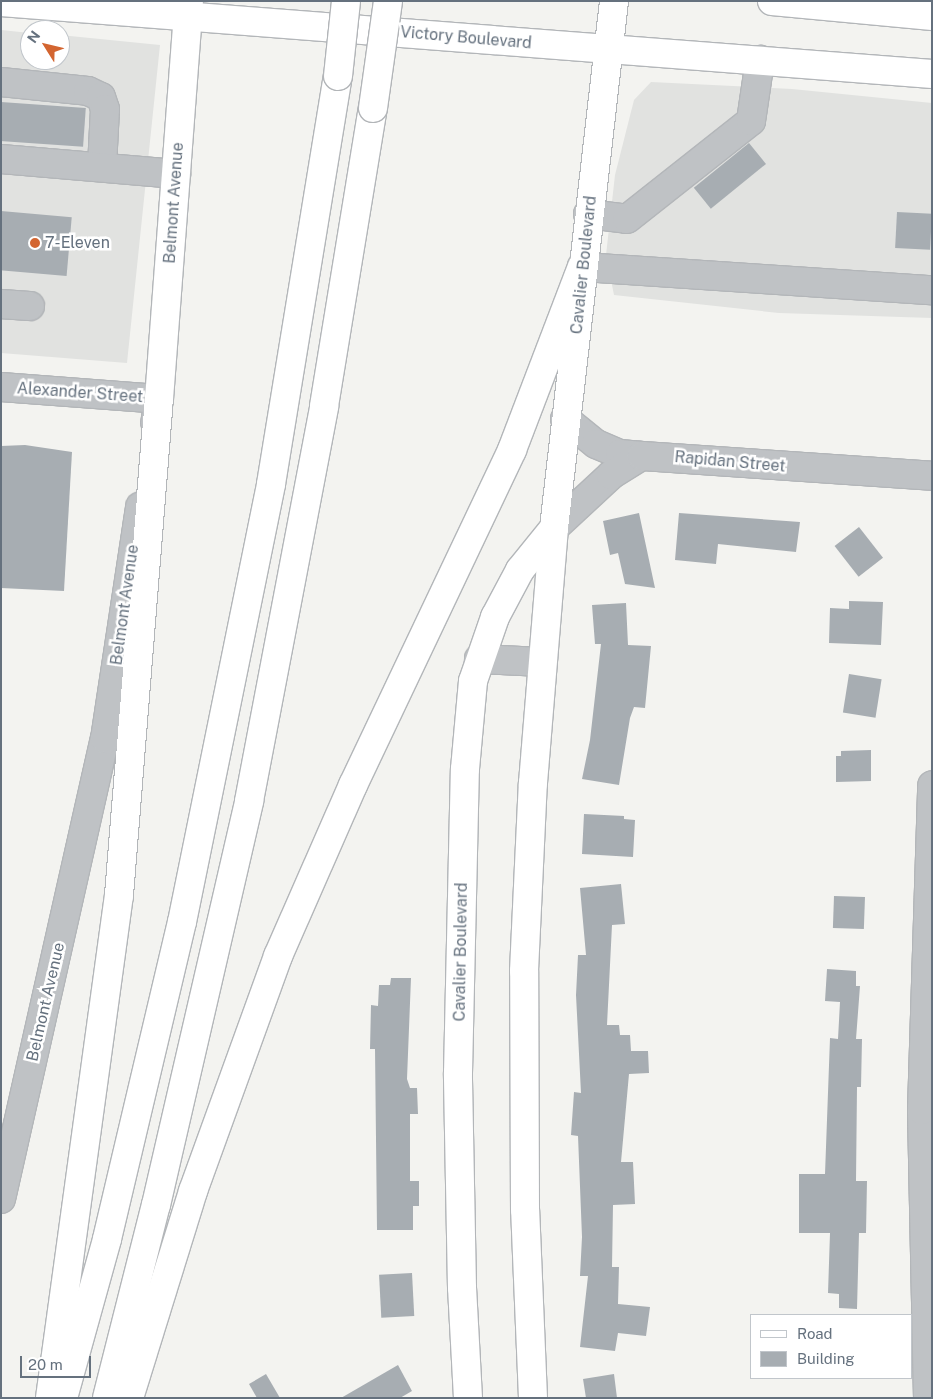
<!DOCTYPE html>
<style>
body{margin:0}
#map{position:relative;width:933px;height:1399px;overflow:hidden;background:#f3f3f0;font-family:"Public Sans",sans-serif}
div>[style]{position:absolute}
.built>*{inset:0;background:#e1e2e0}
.building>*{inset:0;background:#a7adb2;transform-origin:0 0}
.roads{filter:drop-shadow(1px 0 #b3b6b9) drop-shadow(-1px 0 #b3b6b9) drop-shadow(0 1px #b3b6b9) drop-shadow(0 -1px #b3b6b9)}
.minor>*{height:28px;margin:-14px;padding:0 14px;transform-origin:14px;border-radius:14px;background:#bfc2c5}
.major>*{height:28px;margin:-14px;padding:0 14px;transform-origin:14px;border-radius:14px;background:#fff}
.highway>*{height:28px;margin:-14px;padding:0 14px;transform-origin:14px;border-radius:14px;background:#fff}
.bridges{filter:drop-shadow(1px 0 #b2b5b8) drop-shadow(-1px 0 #b2b5b8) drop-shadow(0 1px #b2b5b8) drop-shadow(0 -1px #b2b5b8)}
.highway-bridge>*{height:28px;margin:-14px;padding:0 14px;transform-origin:14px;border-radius:14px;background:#fff}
.dots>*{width:14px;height:14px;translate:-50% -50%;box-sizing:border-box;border:2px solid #fff;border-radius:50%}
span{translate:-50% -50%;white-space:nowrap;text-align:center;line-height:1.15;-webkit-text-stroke:5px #fff;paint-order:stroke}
.street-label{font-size:16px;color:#65717e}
.poi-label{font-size:16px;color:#65717e}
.left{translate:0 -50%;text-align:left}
.frame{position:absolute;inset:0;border:2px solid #65717e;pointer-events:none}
.legend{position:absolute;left:750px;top:1314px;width:162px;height:65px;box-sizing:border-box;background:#fff;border:1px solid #c1c6cb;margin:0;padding:6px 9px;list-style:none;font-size:15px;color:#65717e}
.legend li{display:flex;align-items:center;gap:10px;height:25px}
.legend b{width:25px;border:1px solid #c1c6cb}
.north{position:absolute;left:20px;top:20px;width:50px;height:50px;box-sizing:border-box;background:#fff;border:1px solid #c1c6cb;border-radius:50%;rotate:306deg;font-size:14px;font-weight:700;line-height:20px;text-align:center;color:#65717e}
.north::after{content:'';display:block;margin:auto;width:18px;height:22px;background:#d36530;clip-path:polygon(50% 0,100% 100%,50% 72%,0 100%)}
.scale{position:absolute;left:20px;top:1356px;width:71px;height:22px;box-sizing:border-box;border:2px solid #65717e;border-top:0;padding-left:6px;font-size:15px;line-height:18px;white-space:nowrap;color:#65717e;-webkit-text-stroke:4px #fff;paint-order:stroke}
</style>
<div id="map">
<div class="built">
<div style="clip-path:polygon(1px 30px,30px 33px,30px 60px,60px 60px,60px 35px,160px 45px,127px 363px,1px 353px)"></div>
<div style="clip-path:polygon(651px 82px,792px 89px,932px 103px,932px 318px,779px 313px,614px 295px,606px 255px,615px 175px,634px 100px)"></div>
</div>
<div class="building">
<div style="left:1px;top:102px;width:85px;height:39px;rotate:4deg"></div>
<div style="left:749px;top:143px;width:27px;height:71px;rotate:51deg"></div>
<div style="left:1px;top:211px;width:71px;height:59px;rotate:5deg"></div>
<div style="left:897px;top:212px;width:35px;height:36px;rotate:3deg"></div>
<div style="clip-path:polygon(25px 445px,72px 452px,64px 591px,1px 588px,1px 446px)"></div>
<div style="clip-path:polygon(639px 513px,655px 588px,625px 584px,618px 553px,610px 555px,603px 521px)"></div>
<div style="clip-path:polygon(679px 513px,800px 522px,796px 552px,718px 544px,716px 564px,675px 560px)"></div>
<div style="left:859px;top:527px;width:39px;height:31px;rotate:52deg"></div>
<div style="clip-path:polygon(849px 601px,883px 602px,881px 645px,829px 643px,830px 608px,849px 609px)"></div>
<div style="clip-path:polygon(626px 603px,628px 645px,651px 646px,645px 708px,634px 707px,630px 718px,619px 785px,582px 779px,590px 740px,601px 644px,595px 644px,592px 605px)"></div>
<div style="left:849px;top:674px;width:33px;height:39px;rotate:9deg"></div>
<div style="clip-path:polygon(871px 750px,871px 781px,836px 782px,836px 756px,841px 756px,841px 751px)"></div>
<div style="clip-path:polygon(584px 814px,624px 816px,624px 819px,635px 820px,633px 857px,582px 854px)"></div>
<div style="clip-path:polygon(621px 884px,625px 924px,612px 925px,607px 1025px,619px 1025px,620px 1035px,630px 1035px,631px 1051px,648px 1051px,649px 1073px,629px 1074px,621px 1162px,633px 1162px,635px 1204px,613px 1205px,612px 1267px,619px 1267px,618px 1304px,650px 1307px,646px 1336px,618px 1333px,615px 1351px,580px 1347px,588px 1276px,580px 1276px,582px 1237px,578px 1136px,571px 1135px,574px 1092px,581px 1093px,576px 995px,578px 955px,586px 955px,580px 888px)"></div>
<div style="left:834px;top:896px;width:31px;height:32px;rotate:2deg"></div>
<div style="clip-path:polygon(827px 969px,856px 971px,856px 986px,860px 986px,856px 1039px,862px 1039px,861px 1087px,857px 1087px,856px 1181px,867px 1181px,866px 1233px,859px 1233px,857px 1309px,839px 1308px,839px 1294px,828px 1293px,830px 1233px,799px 1233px,799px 1174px,825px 1174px,830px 1038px,838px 1039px,840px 1002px,825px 1001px)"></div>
<div style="clip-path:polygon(391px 978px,411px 978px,407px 1079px,410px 1088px,417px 1088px,418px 1114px,410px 1114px,410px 1181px,419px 1181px,419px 1206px,413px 1206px,413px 1230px,377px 1230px,375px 1049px,370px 1049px,371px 1005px,378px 1006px,379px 985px,390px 985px)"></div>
<div style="left:412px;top:1273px;width:43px;height:33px;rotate:87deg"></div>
<div style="clip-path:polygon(398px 1365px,412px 1391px,400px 1398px,341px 1398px)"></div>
<div style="clip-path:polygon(266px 1374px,280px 1398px,257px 1398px,249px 1384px)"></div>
<div style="clip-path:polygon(614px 1374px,617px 1398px,586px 1398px,583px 1379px)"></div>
</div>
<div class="roads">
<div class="minor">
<div style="left:1px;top:82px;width:87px;rotate:5.9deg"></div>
<div style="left:88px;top:91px;width:14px;rotate:25deg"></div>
<div style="left:101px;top:97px;width:13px;rotate:72deg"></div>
<div style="left:105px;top:109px;width:58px;rotate:93deg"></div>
<div style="left:1px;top:159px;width:176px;rotate:4.9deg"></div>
<div style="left:588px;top:214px;width:39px;rotate:7deg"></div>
<div style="left:627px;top:219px;width:158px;rotate:-38.3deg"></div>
<div style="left:751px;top:121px;width:62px;rotate:-81.6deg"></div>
<div style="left:582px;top:267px;width:351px;rotate:3.8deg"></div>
<div style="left:1px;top:304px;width:29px;rotate:4deg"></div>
<div style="left:1px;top:387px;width:158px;rotate:4.3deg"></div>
<div style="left:159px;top:399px;width:24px;rotate:99deg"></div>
<div style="left:565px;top:419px;width:40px;rotate:39deg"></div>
<div style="left:596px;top:444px;width:26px;rotate:23deg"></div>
<div style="left:620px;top:454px;width:22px;rotate:5deg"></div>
<div style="left:554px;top:528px;width:78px;rotate:-42.9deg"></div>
<div style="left:611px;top:475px;width:36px;rotate:-32deg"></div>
<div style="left:642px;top:456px;width:291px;rotate:3.9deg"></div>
<div style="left:479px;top:659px;width:64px;rotate:2.7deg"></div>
<div style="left:1px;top:1199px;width:472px;rotate:-77.3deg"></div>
<div style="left:105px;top:739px;width:235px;rotate:-81.4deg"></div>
<div style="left:928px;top:1398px;width:288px;rotate:-91.2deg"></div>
<div style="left:922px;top:1110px;width:325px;rotate:-88.2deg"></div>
</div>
<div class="major">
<div style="left:772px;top:1px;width:161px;rotate:5.4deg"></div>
<div style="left:1px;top:2px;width:934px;rotate:4.42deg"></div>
<div style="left:159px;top:399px;width:399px;rotate:-85.7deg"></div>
<div style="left:468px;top:1398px;width:110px;rotate:-93.1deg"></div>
<div style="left:462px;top:1288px;width:215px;rotate:-91.1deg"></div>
<div style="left:458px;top:1073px;width:304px;rotate:-88.7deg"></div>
<div style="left:465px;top:769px;width:88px;rotate:-84.8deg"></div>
<div style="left:473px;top:681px;width:68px;rotate:-71deg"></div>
<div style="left:495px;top:617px;width:53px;rotate:-62deg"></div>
<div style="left:520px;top:570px;width:54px;rotate:-51deg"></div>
<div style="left:533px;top:1398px;width:188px;rotate:-92.4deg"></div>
<div style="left:525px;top:1210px;width:239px;rotate:-90.2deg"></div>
<div style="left:524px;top:971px;width:188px;rotate:-87.3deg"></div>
<div style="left:533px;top:783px;width:256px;rotate:-85.3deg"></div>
<div style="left:554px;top:528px;width:530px;rotate:-83.5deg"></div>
</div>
<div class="highway">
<div style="left:50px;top:1398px;width:508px;rotate:-82.19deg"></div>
<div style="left:119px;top:895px;width:498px;rotate:-85.4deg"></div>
<div style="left:63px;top:1398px;width:165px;rotate:-74.5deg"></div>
<div style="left:107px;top:1239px;width:326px;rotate:-76.7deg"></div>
<div style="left:182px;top:922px;width:447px;rotate:-78.5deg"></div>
<div style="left:271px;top:484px;width:413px;rotate:-80.7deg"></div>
<div style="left:107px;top:1398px;width:199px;rotate:-75.8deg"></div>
<div style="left:156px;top:1205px;width:415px;rotate:-77deg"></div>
<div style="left:249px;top:801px;width:402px;rotate:-79.2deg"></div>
<div style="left:324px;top:406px;width:302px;rotate:-80.7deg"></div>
<div style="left:129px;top:1398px;width:217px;rotate:-72.8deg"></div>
<div style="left:193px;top:1191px;width:250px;rotate:-70.1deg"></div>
<div style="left:278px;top:956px;width:187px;rotate:-66.3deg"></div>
<div style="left:353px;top:785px;width:371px;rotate:-64.6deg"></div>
<div style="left:512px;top:450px;width:196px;rotate:-69.1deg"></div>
</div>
</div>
<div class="bridges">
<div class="highway-bridge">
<div style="left:338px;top:76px;width:75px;rotate:-83.9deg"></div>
<div style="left:373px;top:108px;width:108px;rotate:-82deg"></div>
</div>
</div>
<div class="dots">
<div style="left:35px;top:243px;background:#d36530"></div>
</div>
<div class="street-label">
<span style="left:466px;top:38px;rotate:5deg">Victory Boulevard</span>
<span style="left:174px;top:203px;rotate:-86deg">Belmont Avenue</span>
<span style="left:584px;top:265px;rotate:-84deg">Cavalier Boulevard</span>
<span style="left:80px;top:393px;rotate:4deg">Alexander Street</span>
<span style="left:730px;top:462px;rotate:5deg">Rapidan Street</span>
<span style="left:125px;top:605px;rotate:-82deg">Belmont Avenue</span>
<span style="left:461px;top:952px;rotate:-89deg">Cavalier Boulevard</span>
<span style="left:46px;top:1002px;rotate:-77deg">Belmont Avenue</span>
</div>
<div class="poi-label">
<span class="left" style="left:45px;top:243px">7-Eleven</span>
</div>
<div class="frame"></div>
<ul class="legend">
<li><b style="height:6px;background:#fff"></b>Road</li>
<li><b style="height:14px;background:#a7adb2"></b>Building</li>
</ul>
<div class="north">N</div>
<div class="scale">20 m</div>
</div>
